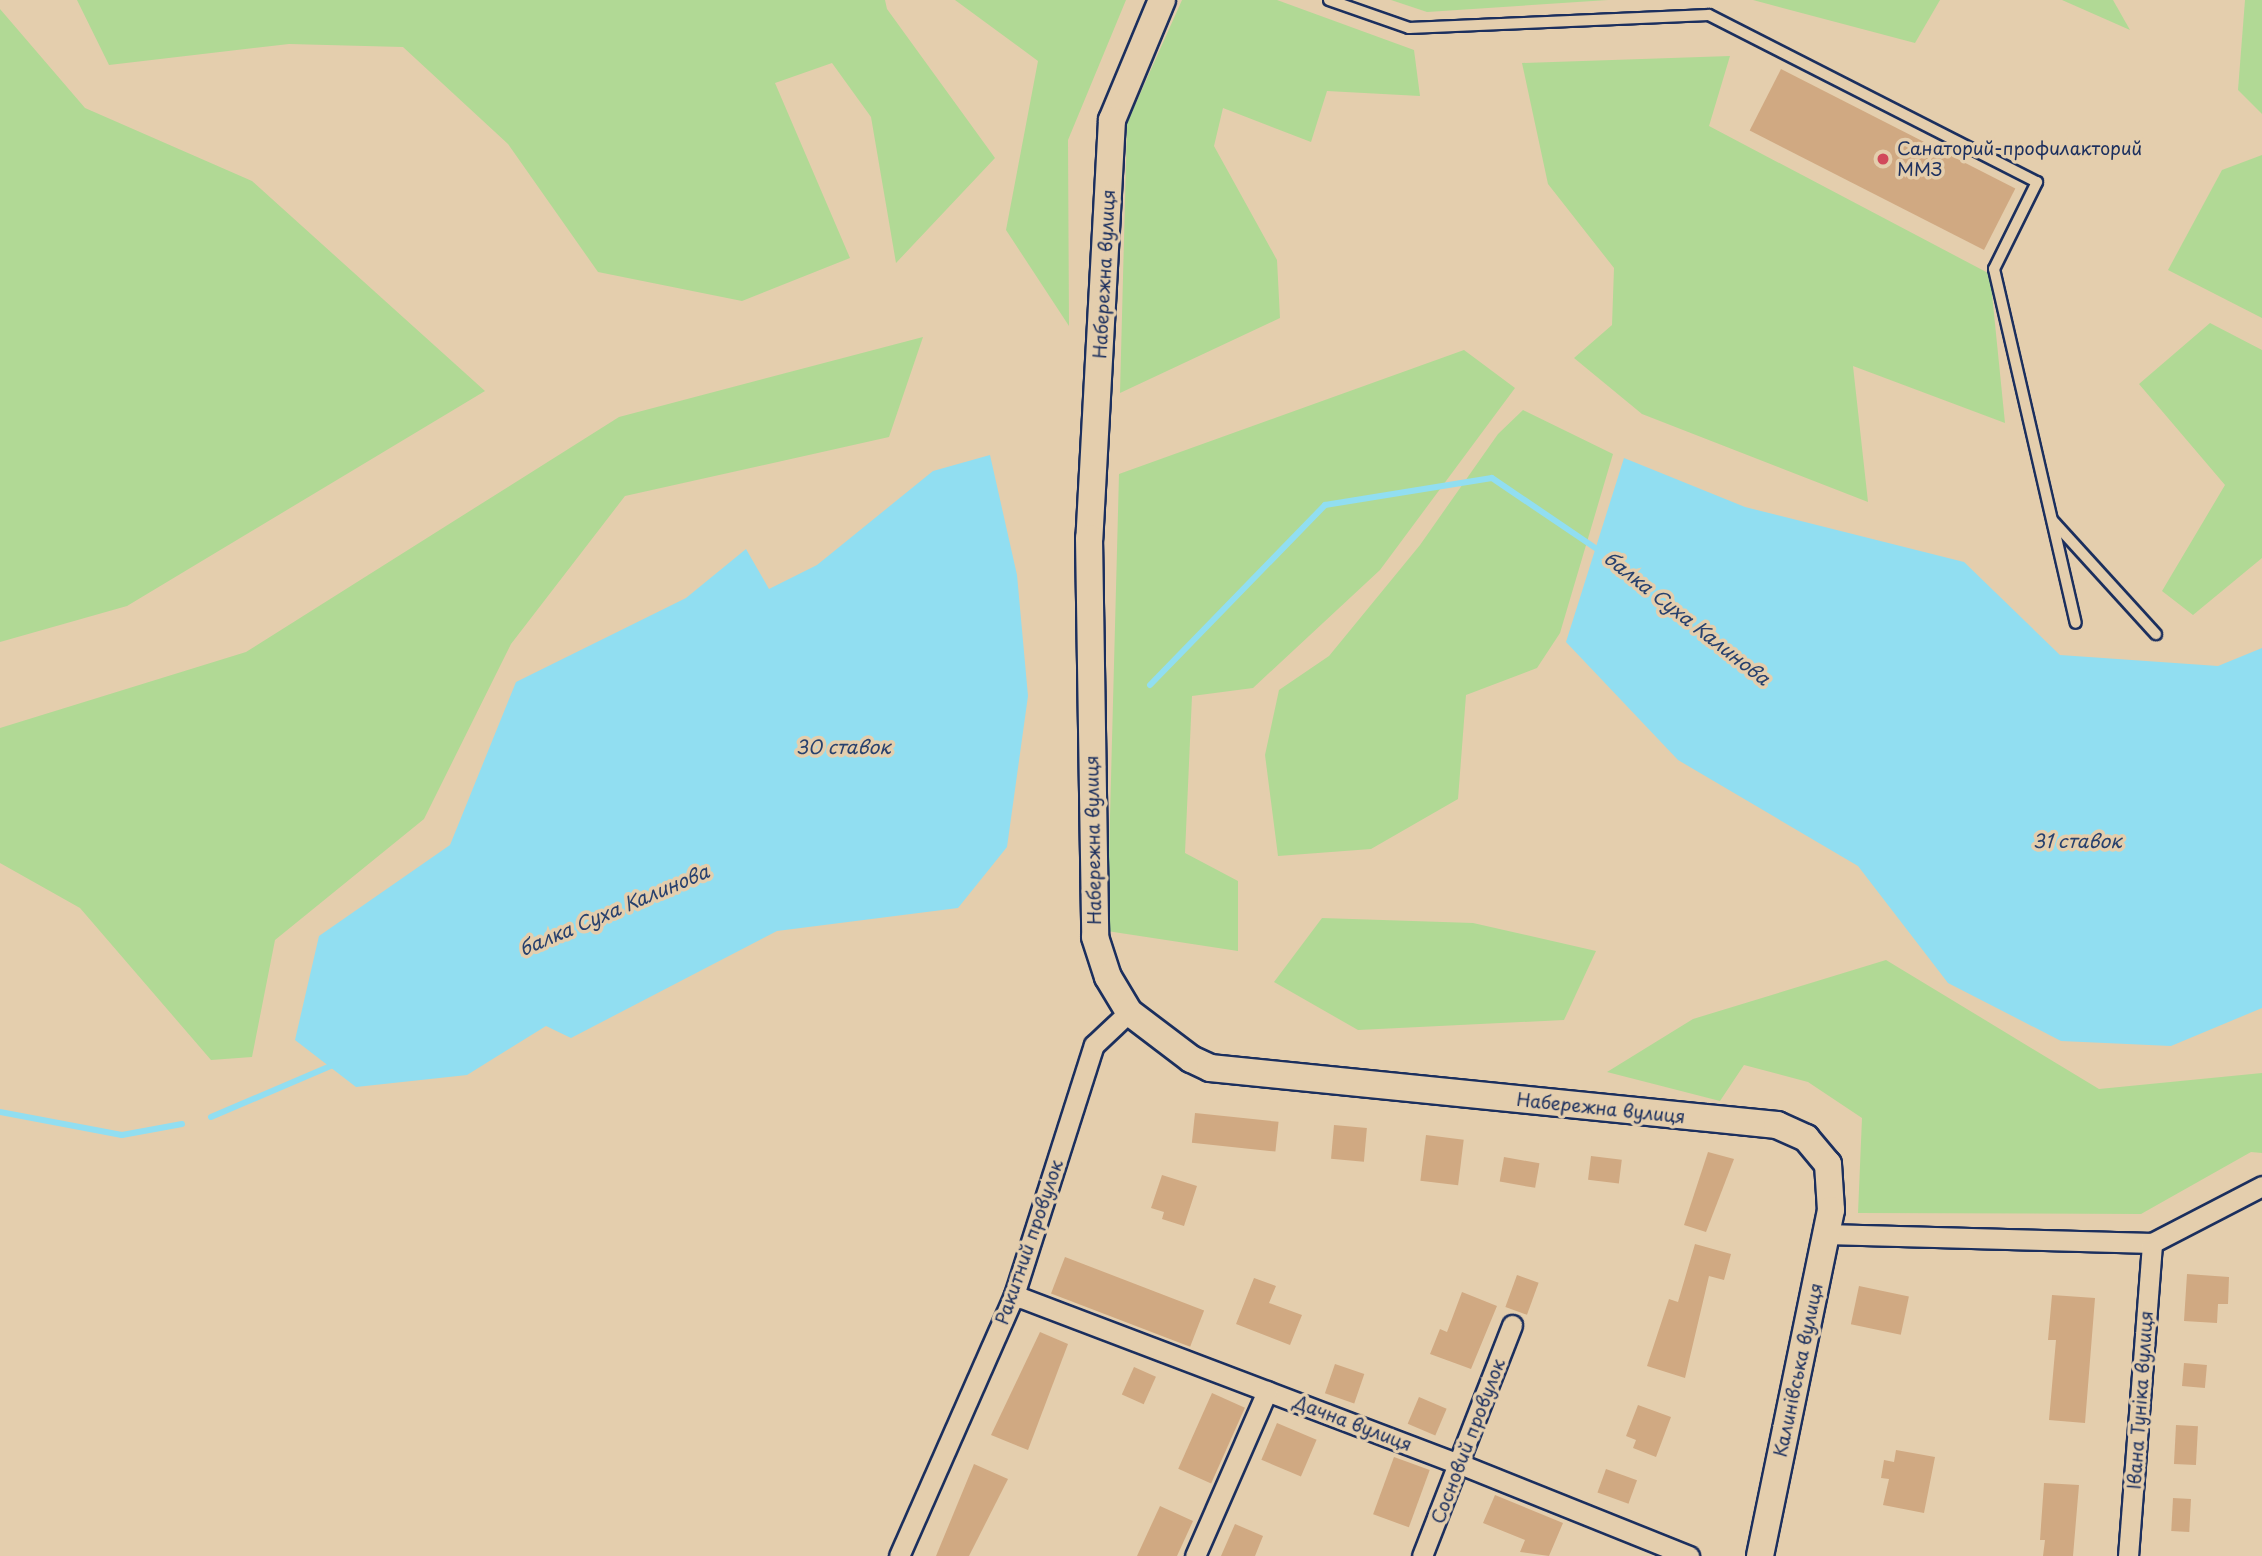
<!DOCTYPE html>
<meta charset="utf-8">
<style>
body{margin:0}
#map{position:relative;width:2262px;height:1556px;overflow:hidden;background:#e4cead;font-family:"Playpen Sans",sans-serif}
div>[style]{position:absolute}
.green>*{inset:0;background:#b1d995}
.water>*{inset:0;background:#91def1}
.stream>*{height:6px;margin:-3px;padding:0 3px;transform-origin:3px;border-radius:3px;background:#91def1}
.building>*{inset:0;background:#d0a982;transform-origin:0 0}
.roads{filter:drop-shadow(2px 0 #1b2f5e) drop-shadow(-2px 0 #1b2f5e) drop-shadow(0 2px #1b2f5e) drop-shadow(0 -2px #1b2f5e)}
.lane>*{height:10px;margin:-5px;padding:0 5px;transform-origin:5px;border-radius:5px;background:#e4cead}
.street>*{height:19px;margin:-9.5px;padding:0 9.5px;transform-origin:9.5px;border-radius:9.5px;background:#e4cead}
.secondary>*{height:26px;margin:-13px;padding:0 13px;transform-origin:13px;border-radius:13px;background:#e4cead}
.dots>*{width:19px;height:19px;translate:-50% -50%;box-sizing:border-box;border:4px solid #e4cead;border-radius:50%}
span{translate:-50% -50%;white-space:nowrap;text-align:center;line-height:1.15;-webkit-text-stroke:7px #e4cead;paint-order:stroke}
.poi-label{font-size:18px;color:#1b2f5e}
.left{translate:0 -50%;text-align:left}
.street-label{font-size:18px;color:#1b2f5e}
.water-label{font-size:19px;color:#27406d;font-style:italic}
</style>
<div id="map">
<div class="green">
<div style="clip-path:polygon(77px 0,885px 0,887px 9px,995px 158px,896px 263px,871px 117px,832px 63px,775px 83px,850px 258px,742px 301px,598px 272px,508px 144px,403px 47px,289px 44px,109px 65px)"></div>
<div style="clip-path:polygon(955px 0,1126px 0,1068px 140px,1069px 326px,1006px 230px,1038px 61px)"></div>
<div style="clip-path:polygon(1182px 0,1277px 0,1414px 50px,1420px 96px,1327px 91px,1311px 142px,1223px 108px,1214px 146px,1277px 260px,1280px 318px,1120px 393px,1127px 123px)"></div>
<div style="clip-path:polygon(1391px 0,1608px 0,1427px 12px)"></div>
<div style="clip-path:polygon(1753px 0,1940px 0,1915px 43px)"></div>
<div style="clip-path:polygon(2062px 0,2113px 0,2130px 30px)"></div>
<div style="clip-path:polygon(2245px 0,2262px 0,2262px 114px,2238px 90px)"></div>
<div style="clip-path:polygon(0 9px,85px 108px,252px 181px,485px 391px,127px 606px,0 642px)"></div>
<div style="clip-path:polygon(1730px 56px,1709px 126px,1990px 274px,2005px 423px,1853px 366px,1868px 502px,1642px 414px,1574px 358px,1612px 325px,1614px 268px,1548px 184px,1522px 63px)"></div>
<div style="clip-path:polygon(2262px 155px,2262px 318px,2168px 270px,2222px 170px)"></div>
<div style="clip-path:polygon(2210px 323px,2262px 350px,2262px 558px,2193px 615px,2162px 591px,2225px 485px,2139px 384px)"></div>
<div style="clip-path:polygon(923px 337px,889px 437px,625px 496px,511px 644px,424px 819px,275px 940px,252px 1057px,211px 1060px,80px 908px,0 863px,0 728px,246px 652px,619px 417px)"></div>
<div style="clip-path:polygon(1464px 350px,1515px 388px,1380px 570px,1253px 688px,1192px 696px,1185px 853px,1238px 881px,1238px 951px,1107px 931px,1119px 474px)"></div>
<div style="clip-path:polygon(1523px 410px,1613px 454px,1560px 633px,1537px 668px,1466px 695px,1458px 799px,1371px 849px,1278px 856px,1265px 755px,1279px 690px,1329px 656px,1420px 545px,1498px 434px)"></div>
<div style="clip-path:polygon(1322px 918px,1473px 923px,1596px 951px,1564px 1020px,1358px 1030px,1274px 982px)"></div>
<div style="clip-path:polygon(1886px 960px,2099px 1089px,2262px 1073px,2262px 1153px,2251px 1152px,2141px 1214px,1858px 1213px,1862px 1118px,1808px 1082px,1744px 1065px,1720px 1101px,1607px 1072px,1693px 1019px)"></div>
</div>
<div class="water">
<div style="clip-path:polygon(990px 455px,1017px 575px,1028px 696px,1007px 847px,958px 908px,777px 931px,571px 1038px,546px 1026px,467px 1075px,356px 1087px,295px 1040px,319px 936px,450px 845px,516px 682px,686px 598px,746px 549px,769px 589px,817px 565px,933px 471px)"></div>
<div style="clip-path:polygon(1624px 458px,1745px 507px,1964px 562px,2060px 655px,2218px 666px,2262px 648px,2262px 1008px,2171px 1046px,2061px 1041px,1948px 983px,1858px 866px,1678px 760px,1566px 642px)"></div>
</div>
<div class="stream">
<div style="left:1150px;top:685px;width:251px;rotate:-45.8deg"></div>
<div style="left:1325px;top:505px;width:169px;rotate:-9.2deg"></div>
<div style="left:1492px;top:478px;width:130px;rotate:34.1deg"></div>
<div style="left:0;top:1112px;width:124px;rotate:10.7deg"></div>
<div style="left:122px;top:1135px;width:61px;rotate:-10.4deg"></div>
<div style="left:211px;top:1117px;width:135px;rotate:-23.1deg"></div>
</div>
<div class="building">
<div style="left:1781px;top:69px;width:263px;height:69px;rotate:27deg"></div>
<div style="left:1195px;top:1113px;width:84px;height:30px;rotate:6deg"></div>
<div style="left:1334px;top:1125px;width:33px;height:34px;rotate:5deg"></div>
<div style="left:1426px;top:1135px;width:38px;height:46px;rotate:7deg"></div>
<div style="clip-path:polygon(1708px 1152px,1734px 1159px,1706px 1232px,1684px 1225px)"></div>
<div style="left:1591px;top:1156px;width:31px;height:24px;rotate:7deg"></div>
<div style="left:1504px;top:1157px;width:36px;height:25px;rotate:10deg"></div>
<div style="clip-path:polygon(1162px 1175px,1197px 1186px,1184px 1226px,1162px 1219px,1164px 1212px,1151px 1208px)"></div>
<div style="clip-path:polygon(1695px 1244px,1731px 1254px,1724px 1280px,1709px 1276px,1685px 1378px,1647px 1366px,1669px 1299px,1678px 1302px)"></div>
<div style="left:1065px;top:1257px;width:149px;height:39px;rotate:21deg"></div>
<div style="clip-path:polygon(2187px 1274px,2229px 1277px,2228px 1304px,2218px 1304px,2217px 1323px,2184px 1321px)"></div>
<div style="left:1517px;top:1275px;width:23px;height:34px;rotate:20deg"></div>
<div style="clip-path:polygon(1254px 1278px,1276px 1286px,1269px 1303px,1302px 1315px,1290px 1345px,1236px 1324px)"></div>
<div style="left:1859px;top:1286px;width:51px;height:39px;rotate:12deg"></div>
<div style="clip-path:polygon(1462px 1292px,1497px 1306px,1471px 1369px,1430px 1354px,1440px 1329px,1447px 1332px)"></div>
<div style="clip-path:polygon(2052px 1295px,2095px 1298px,2085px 1423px,2049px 1420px,2056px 1340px,2048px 1340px)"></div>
<div style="clip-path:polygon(1040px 1332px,1068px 1344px,1028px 1450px,991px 1435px)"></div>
<div style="left:2184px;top:1363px;width:23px;height:23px;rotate:5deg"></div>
<div style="left:1335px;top:1364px;width:31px;height:31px;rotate:19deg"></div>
<div style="left:1134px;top:1367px;width:24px;height:30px;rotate:24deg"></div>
<div style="left:1212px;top:1393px;width:36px;height:83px;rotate:24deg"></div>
<div style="left:1419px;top:1397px;width:30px;height:29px;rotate:23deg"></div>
<div style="clip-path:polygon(1638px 1405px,1671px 1417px,1656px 1457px,1633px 1448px,1636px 1440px,1626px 1436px)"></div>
<div style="left:1277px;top:1423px;width:43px;height:40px;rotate:23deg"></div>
<div style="left:2176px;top:1425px;width:22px;height:39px;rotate:3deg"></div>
<div style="clip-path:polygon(1896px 1450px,1935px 1457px,1924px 1513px,1883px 1505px,1889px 1479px,1881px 1478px,1884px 1460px,1894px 1462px)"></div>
<div style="left:1394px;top:1457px;width:38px;height:61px;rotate:20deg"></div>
<div style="clip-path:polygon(974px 1464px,1008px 1479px,969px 1556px,936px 1556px)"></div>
<div style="left:1606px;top:1469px;width:33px;height:25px;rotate:20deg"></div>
<div style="clip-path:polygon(2044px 1483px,2079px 1485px,2073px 1556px,2043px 1556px,2045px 1540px,2040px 1540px)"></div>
<div style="clip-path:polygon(1495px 1495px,1563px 1523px,1549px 1556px,1520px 1552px,1525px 1540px,1483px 1523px)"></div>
<div style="left:2173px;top:1498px;width:18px;height:33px;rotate:3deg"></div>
<div style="clip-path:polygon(1160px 1506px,1193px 1521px,1177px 1556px,1137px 1556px)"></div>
<div style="clip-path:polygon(1235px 1524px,1263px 1536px,1255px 1556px,1221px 1556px)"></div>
</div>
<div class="roads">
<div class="lane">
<div style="left:1329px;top:0;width:85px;rotate:19.3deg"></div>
<div style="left:1409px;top:28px;width:300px;rotate:-2.5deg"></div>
<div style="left:1709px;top:15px;width:368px;rotate:27deg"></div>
<div style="left:2037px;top:182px;width:97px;rotate:116.3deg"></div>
<div style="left:1994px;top:269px;width:363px;rotate:77deg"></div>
<div style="left:2053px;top:521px;width:153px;rotate:47.7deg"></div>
</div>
<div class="street">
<div style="left:1826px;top:1234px;width:326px;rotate:1.6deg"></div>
<div style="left:2152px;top:1243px;width:124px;rotate:-27.4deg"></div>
<div style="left:1014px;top:1295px;width:477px;rotate:20.8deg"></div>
<div style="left:1460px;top:1464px;width:247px;rotate:21.9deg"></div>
<div style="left:899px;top:1556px;width:285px;rotate:-66.2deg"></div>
<div style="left:1014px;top:1295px;width:262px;rotate:-72.3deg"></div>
<div style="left:1094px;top:1045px;width:48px;rotate:-43.3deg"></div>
<div style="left:1195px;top:1556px;width:180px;rotate:-66.4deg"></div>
<div style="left:1422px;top:1556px;width:248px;rotate:-68.7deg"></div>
<div style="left:2128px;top:1556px;width:314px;rotate:-85.6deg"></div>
</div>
<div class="secondary">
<div style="left:1162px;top:0;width:130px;rotate:112.6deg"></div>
<div style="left:1112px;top:120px;width:419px;rotate:93.1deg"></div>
<div style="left:1089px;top:538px;width:399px;rotate:89.1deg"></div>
<div style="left:1095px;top:937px;width:42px;rotate:72deg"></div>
<div style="left:1108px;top:977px;width:41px;rotate:59deg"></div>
<div style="left:1129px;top:1012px;width:78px;rotate:37.2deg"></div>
<div style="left:1191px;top:1059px;width:21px;rotate:25deg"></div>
<div style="left:1210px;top:1068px;width:570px;rotate:5.74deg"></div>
<div style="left:1777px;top:1125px;width:32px;rotate:24deg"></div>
<div style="left:1806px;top:1138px;width:34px;rotate:50deg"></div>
<div style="left:1828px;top:1164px;width:46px;rotate:86.3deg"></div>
<div style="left:1831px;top:1210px;width:353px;rotate:101.6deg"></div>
</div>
</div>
<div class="dots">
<div style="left:1883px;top:159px;background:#d1495b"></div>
</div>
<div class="poi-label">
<span class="left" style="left:1897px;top:159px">Санаторий-профилакторий<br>ММЗ</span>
</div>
<div class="street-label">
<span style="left:1104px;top:274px;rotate:-87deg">Набережна вулиця</span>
<span style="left:1093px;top:840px;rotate:-91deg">Набережна вулиця</span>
<span style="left:1601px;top:1108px;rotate:6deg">Набережна вулиця</span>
<span style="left:1029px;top:1242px;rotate:-71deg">Ракитний провулок</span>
<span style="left:1798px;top:1370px;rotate:-78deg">Калинівська вулиця</span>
<span style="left:2140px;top:1400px;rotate:-86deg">Івана Туніка вулиця</span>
<span style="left:1353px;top:1423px;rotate:21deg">Дачна вулиця</span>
<span style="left:1468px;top:1441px;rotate:-69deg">Сосновий провулок</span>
</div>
<div class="water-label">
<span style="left:1687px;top:618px;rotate:38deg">балка Суха Калинова</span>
<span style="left:843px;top:747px">30 ставок</span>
<span style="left:2077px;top:841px">31 ставок</span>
<span style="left:614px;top:910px;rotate:-23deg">балка Суха Калинова</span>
</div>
</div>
